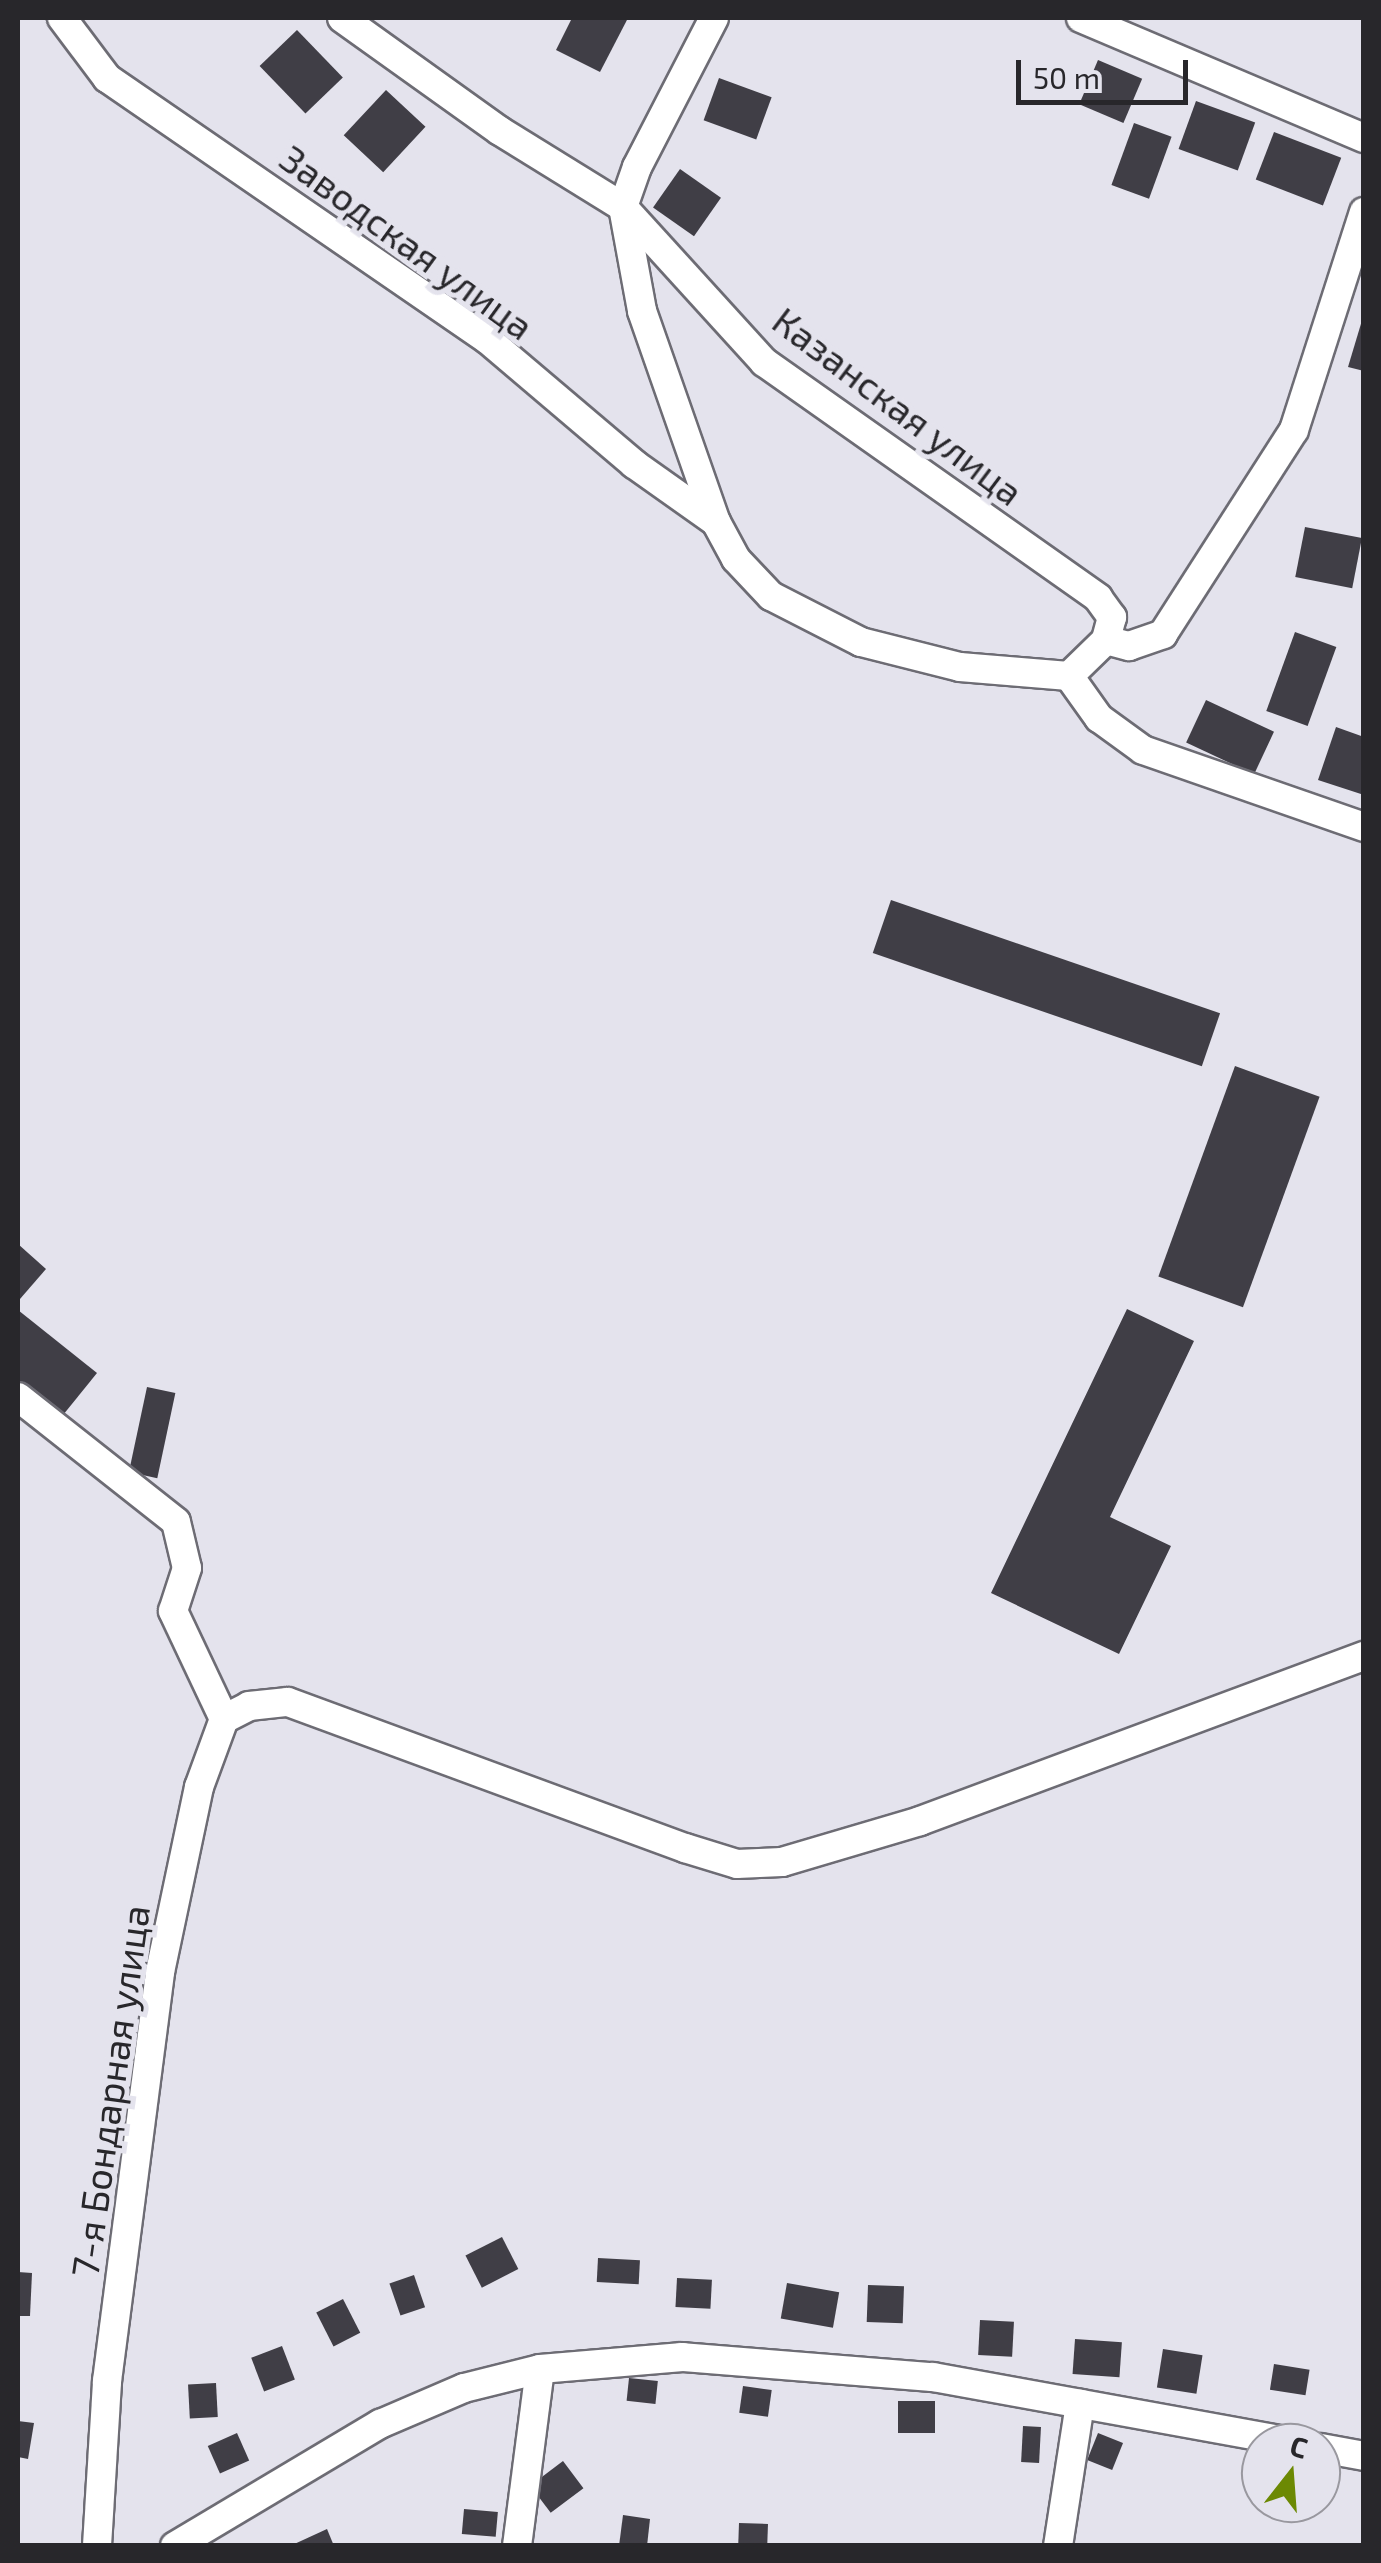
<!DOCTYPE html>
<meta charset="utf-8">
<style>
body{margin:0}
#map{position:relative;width:1381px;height:2563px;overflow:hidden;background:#e4e3ed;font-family:"Exo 2",sans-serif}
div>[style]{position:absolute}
.building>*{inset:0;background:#403e46;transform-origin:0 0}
.roads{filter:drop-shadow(2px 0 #6d6c74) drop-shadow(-2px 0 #6d6c74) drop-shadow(0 2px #6d6c74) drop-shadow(0 -2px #6d6c74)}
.street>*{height:28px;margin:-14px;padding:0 14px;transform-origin:14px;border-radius:14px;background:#fff}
span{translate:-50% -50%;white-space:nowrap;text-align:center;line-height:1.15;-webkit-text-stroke:10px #e4e3ed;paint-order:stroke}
.street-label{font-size:38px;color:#28272b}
.frame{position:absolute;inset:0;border:20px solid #28272b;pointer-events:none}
.north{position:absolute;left:1241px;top:2423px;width:100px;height:100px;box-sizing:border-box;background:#e4e3ed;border:2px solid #99989f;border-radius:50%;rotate:17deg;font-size:28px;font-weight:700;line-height:40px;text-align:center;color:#28272b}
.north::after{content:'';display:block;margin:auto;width:35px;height:45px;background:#6c8903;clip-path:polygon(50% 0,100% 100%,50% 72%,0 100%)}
.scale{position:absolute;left:1016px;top:60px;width:172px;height:45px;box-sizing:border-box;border:5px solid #28272b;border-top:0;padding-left:12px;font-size:30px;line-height:35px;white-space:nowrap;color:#28272b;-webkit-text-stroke:8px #e4e3ed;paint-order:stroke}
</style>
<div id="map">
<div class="building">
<div style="clip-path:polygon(572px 18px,628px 18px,600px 72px,556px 50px)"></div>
<div style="left:297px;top:30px;width:66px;height:52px;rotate:46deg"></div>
<div style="left:1098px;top:60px;width:48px;height:48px;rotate:23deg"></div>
<div style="left:719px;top:78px;width:56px;height:45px;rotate:20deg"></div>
<div style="left:386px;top:90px;width:54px;height:62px;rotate:43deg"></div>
<div style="left:1196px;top:101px;width:63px;height:51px;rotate:20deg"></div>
<div style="left:1134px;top:123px;width:40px;height:66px;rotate:20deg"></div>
<div style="left:1274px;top:132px;width:72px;height:51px;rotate:21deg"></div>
<div style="left:680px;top:169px;width:50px;height:47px;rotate:35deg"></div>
<div style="clip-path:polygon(1363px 317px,1364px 318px,1364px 371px,1348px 367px)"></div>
<div style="left:1305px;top:527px;width:58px;height:51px;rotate:11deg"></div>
<div style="left:1295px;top:632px;width:44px;height:84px;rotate:20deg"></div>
<div style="left:1206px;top:700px;width:75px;height:47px;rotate:25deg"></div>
<div style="clip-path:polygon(1336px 727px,1364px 737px,1364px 795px,1318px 780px)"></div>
<div style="left:891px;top:900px;width:348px;height:56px;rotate:19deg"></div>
<div style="left:1235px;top:1066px;width:90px;height:224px;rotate:20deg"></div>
<div style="clip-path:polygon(18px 1244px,46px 1269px,20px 1299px,18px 1297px)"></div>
<div style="clip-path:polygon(1127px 1309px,1194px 1341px,1110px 1517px,1171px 1546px,1119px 1654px,991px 1593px)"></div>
<div style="clip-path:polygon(18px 1310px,97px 1373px,59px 1420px,18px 1387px)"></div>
<div style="left:147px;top:1387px;width:29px;height:87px;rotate:12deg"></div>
<div style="left:502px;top:2237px;width:36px;height:41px;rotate:63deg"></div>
<div style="left:598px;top:2258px;width:42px;height:24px;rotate:3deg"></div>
<div style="clip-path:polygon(18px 2272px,32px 2273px,30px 2316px,18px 2316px)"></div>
<div style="left:414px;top:2275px;width:34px;height:26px;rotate:71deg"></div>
<div style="left:677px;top:2278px;width:35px;height:29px;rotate:3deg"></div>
<div style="left:787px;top:2283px;width:53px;height:36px;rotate:10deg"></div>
<div style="left:868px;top:2285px;width:36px;height:37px;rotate:2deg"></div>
<div style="left:343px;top:2299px;width:38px;height:30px;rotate:63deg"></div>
<div style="left:980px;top:2320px;width:34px;height:35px;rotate:3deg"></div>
<div style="left:1075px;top:2339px;width:47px;height:35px;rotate:4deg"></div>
<div style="left:282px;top:2346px;width:36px;height:33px;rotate:69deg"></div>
<div style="left:1163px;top:2349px;width:40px;height:39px;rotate:9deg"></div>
<div style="left:1274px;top:2364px;width:36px;height:26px;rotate:9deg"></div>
<div style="left:629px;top:2378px;width:29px;height:23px;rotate:6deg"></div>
<div style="left:216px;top:2383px;width:34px;height:28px;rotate:87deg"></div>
<div style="left:743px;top:2386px;width:29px;height:27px;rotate:8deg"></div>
<div style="left:898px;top:2401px;width:37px;height:32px"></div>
<div style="clip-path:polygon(18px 2421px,34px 2423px,28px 2459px,18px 2457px)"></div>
<div style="left:1023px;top:2426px;width:18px;height:36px;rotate:3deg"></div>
<div style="left:237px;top:2433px;width:30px;height:32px;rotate:66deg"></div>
<div style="left:1098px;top:2433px;width:27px;height:29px;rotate:22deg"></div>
<div style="left:563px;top:2461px;width:34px;height:41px;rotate:53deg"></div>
<div style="left:464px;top:2509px;width:34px;height:25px;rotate:5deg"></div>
<div style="clip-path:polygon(623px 2515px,650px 2519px,647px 2546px,619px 2546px)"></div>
<div style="left:739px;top:2523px;width:29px;height:23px;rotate:2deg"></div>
<div style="clip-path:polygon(327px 2529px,334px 2546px,290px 2546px)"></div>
</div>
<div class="roads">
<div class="street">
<div style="left:62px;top:18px;width:75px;rotate:53.1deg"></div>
<div style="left:107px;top:78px;width:462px;rotate:34.5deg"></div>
<div style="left:488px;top:340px;width:192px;rotate:40.3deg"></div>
<div style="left:634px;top:464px;width:100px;rotate:35.3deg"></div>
<div style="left:342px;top:18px;width:194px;rotate:35.6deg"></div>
<div style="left:500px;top:131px;width:145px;rotate:31.7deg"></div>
<div style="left:623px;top:207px;width:210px;rotate:47.7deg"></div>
<div style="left:764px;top:362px;width:409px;rotate:35.2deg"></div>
<div style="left:1098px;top:598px;width:24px;rotate:54deg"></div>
<div style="left:1112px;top:617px;width:24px;rotate:105deg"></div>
<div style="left:714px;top:18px;width:168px;rotate:117.3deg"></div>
<div style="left:637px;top:167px;width:42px;rotate:109.3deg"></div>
<div style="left:623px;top:207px;width:106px;rotate:79.6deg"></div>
<div style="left:642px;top:311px;width:224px;rotate:70.7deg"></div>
<div style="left:716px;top:522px;width:42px;rotate:61.6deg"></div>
<div style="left:736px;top:559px;width:51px;rotate:46.6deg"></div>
<div style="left:771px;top:596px;width:101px;rotate:27.1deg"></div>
<div style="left:861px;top:642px;width:102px;rotate:14.2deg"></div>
<div style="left:960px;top:667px;width:109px;rotate:4.7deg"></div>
<div style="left:1069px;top:676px;width:52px;rotate:-44.2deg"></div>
<div style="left:1106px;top:640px;width:24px;rotate:15deg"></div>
<div style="left:1129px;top:646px;width:36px;rotate:-19deg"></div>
<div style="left:1163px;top:634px;width:242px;rotate:-57.3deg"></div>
<div style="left:1294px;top:430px;width:229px;rotate:-72.2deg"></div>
<div style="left:1081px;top:18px;width:307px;rotate:23deg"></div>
<div style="left:1069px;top:676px;width:52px;rotate:54.5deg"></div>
<div style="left:1099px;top:718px;width:54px;rotate:36deg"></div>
<div style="left:1143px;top:750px;width:234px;rotate:19.2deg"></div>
<div style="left:18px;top:1397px;width:201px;rotate:38.3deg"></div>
<div style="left:176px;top:1522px;width:47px;rotate:76.6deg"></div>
<div style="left:187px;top:1568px;width:45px;rotate:108deg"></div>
<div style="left:173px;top:1611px;width:119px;rotate:64.7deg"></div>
<div style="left:1321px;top:2448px;width:44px;rotate:10.5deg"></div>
<div style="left:97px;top:2546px;width:165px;rotate:-86.5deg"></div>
<div style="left:107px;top:2381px;width:412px;rotate:-82.6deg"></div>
<div style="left:160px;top:1972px;width:189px;rotate:-78.1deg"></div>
<div style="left:199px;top:1787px;width:72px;rotate:-69.8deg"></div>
<div style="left:224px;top:1719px;width:28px;rotate:-27deg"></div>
<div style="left:249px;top:1706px;width:39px;rotate:-6deg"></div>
<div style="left:288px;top:1702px;width:423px;rotate:20.2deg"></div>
<div style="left:685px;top:1848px;width:54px;rotate:17.1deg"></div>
<div style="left:737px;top:1864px;width:45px;rotate:-2.5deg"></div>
<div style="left:782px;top:1862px;width:144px;rotate:-16.5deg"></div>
<div style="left:920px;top:1821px;width:474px;rotate:-20.4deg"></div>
<div style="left:175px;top:2546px;width:239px;rotate:-30.8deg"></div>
<div style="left:380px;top:2424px;width:91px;rotate:-23.2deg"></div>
<div style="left:464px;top:2388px;width:78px;rotate:-14deg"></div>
<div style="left:540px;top:2369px;width:143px;rotate:-4.8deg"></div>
<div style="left:682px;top:2357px;width:252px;rotate:4.6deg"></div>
<div style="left:933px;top:2377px;width:368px;rotate:10.3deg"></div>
<div style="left:517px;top:2546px;width:178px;rotate:-82.6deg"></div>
<div style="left:1058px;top:2546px;width:144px;rotate:-81.2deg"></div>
</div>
</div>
<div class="street-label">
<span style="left:407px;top:242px;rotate:36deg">Заводская улица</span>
<span style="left:898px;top:406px;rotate:37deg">Казанская улица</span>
<span style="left:110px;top:2091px;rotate:-82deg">7-я Бондарная улица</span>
</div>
<div class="frame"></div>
<div class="north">С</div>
<div class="scale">50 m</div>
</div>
